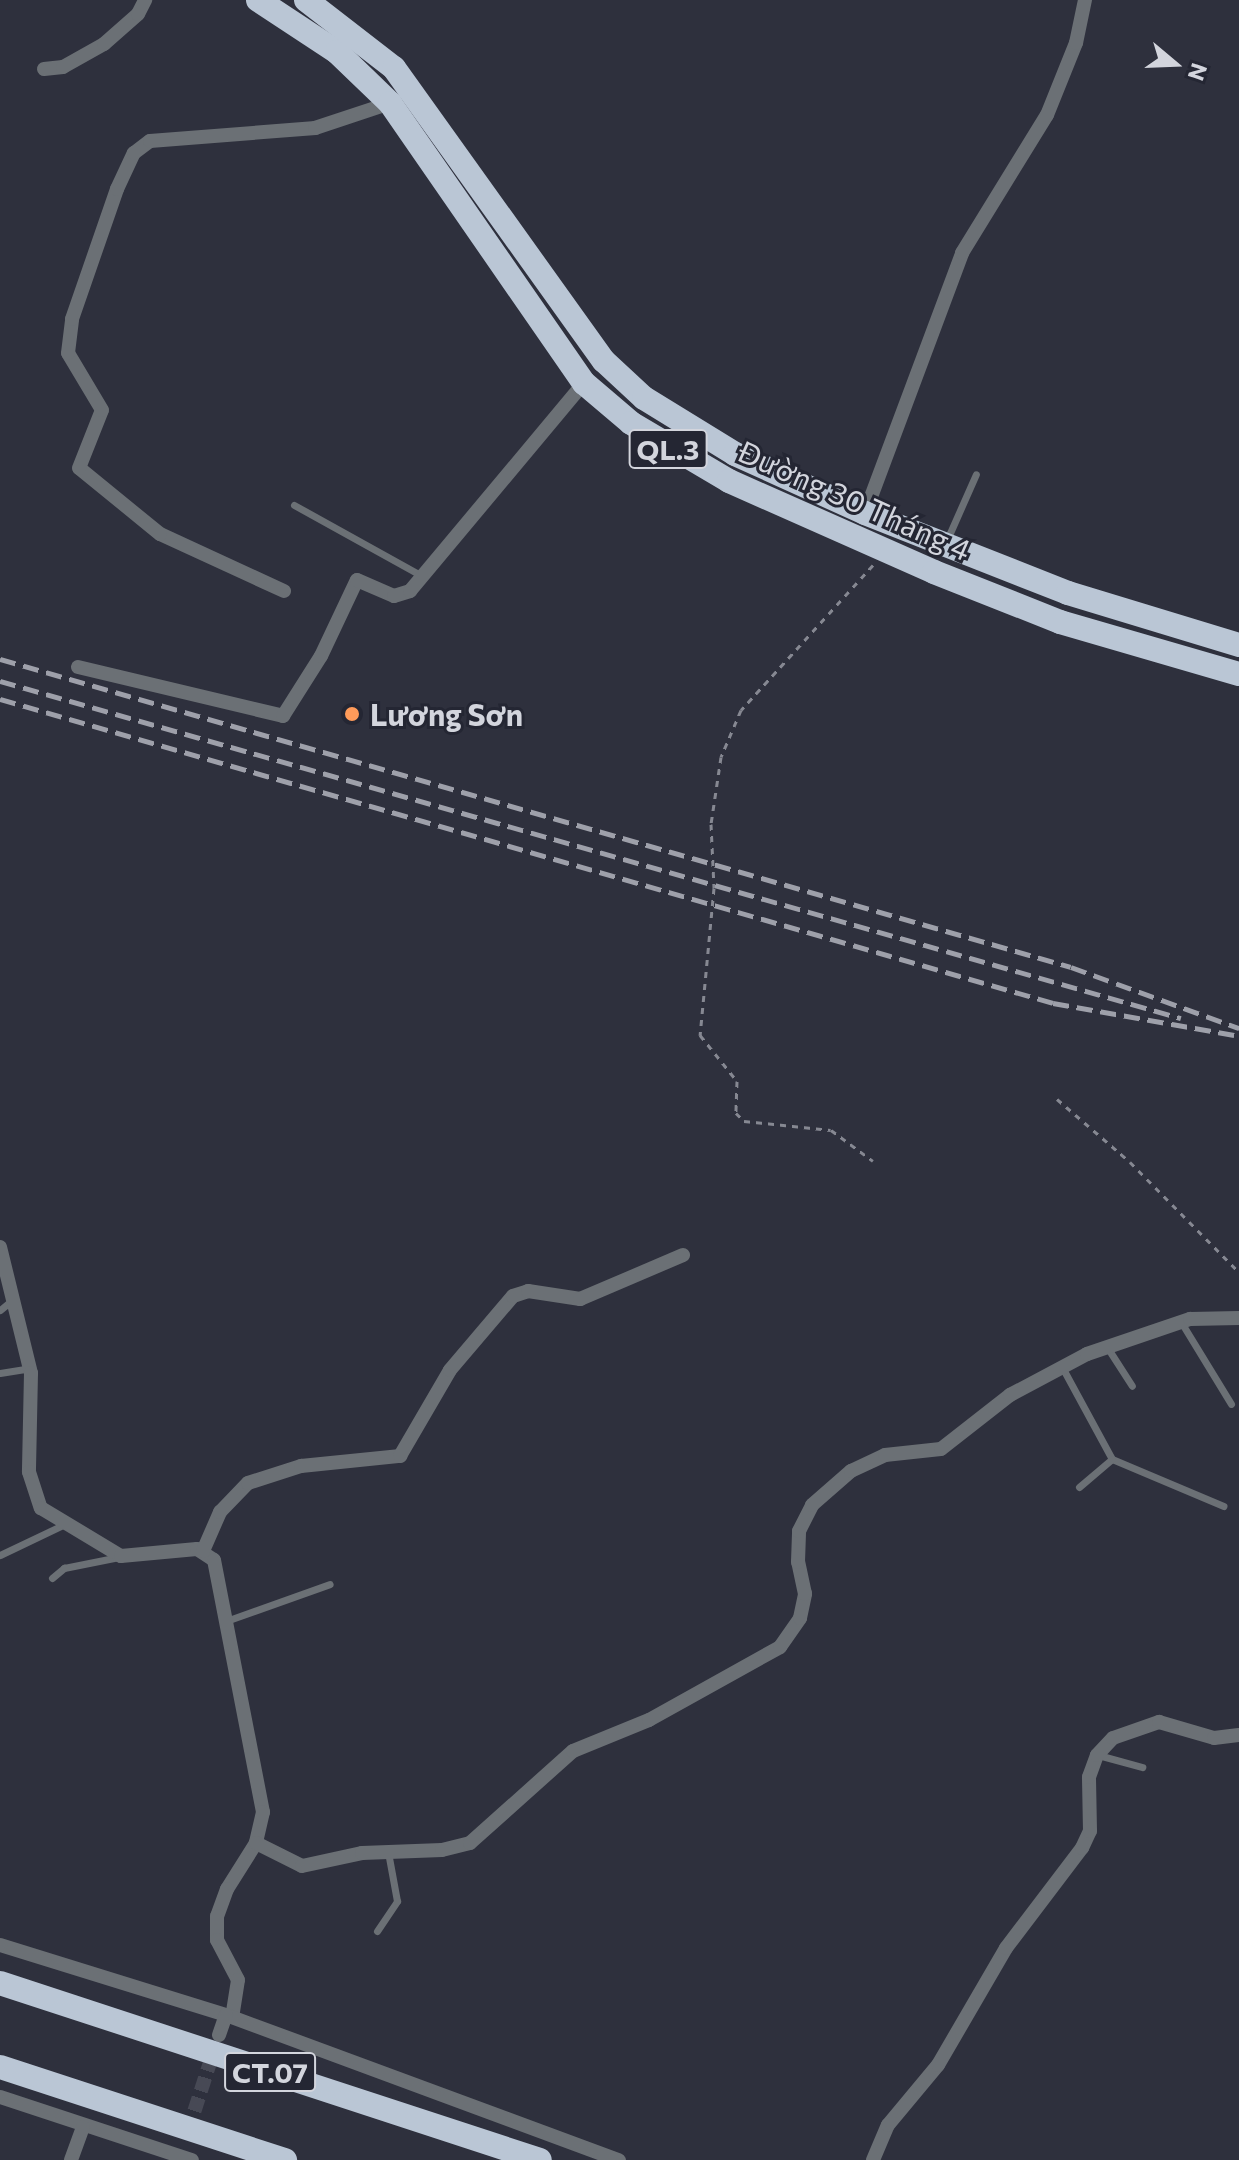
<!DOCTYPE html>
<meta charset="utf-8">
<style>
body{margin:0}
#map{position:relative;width:1239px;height:2160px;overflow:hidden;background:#2e303d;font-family:Commissioner,sans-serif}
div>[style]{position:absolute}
.street-tunnel>*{height:14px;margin-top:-7px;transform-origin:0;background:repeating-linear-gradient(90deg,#474955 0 14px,transparent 0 21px)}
.path>*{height:3px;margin-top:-1.5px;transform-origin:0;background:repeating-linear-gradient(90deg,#868892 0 6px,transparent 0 12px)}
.lane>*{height:7px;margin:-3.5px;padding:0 3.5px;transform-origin:3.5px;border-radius:3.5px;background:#6b7075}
.street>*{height:14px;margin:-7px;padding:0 7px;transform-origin:7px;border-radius:7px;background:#6b7075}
.highway>*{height:24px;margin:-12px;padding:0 12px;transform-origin:12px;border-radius:12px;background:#bac6d5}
.rail>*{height:5px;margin-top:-2.5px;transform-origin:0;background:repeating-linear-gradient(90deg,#9ea0aa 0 16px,transparent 0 24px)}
.dots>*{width:22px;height:22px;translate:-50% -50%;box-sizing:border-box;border:4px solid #242633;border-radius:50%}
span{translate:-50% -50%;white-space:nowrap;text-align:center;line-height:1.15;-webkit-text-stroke:6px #242633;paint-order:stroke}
.shield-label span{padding:2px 6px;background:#242633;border:2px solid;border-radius:6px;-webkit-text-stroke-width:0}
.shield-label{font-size:28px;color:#d3d5dd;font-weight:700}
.street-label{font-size:30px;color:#d3d5dd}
.poi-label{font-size:30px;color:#d3d5dd;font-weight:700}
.left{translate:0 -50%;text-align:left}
.north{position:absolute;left:1135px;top:24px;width:80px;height:80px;-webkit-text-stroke:6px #242633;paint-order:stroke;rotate:109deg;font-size:22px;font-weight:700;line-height:32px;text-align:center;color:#d3d5dd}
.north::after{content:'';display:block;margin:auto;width:28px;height:36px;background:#d3d5dd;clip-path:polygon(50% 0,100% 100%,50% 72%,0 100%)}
</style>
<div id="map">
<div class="street-tunnel">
<div style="left:188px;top:2131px;width:88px;rotate:-72.2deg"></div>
</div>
<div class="path">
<div style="left:873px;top:565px;width:196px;rotate:132.3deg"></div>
<div style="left:741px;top:710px;width:51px;rotate:113.1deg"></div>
<div style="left:721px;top:757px;width:68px;rotate:98.5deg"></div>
<div style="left:711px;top:824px;width:64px;rotate:87.3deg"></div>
<div style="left:714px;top:888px;width:148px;rotate:95.4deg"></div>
<div style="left:700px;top:1035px;width:59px;rotate:51.2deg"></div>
<div style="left:737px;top:1081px;width:32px;rotate:92deg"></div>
<div style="left:736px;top:1113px;width:11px;rotate:45deg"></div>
<div style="left:744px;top:1121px;width:87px;rotate:5.9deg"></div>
<div style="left:831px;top:1130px;width:52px;rotate:36.4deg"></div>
<div style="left:1057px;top:1099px;width:96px;rotate:40.8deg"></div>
<div style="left:1130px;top:1162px;width:155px;rotate:45.3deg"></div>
</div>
<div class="lane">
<div style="left:294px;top:505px;width:146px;rotate:29deg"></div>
<div style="left:946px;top:542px;width:74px;rotate:-66.2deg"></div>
<div style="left:0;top:1310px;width:13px;rotate:-39deg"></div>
<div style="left:1181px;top:1322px;width:96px;rotate:58.6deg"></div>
<div style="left:1107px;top:1347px;width:46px;rotate:57.3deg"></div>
<div style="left:1062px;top:1367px;width:105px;rotate:61.5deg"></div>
<div style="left:1112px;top:1459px;width:121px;rotate:22.9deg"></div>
<div style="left:0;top:1373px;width:30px;rotate:-9deg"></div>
<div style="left:1079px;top:1487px;width:43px;rotate:-40.3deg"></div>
<div style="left:0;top:1555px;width:70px;rotate:-25.5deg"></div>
<div style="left:52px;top:1578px;width:16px;rotate:-40deg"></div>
<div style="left:64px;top:1568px;width:56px;rotate:-11.3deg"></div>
<div style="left:226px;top:1621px;width:110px;rotate:-19.6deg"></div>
<div style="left:1098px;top:1755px;width:46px;rotate:15.3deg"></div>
<div style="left:377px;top:1931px;width:36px;rotate:-56deg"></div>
<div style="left:397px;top:1901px;width:50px;rotate:-100.4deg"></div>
</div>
<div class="street">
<div style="left:44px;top:69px;width:19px;rotate:-6deg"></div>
<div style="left:63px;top:67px;width:47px;rotate:-29.3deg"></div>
<div style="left:104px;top:44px;width:45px;rotate:-41.4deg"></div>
<div style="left:138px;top:14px;width:16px;rotate:-63deg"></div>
<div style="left:865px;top:513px;width:278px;rotate:-69.5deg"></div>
<div style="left:962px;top:253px;width:162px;rotate:-58.4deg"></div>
<div style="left:1047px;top:115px;width:78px;rotate:-68.1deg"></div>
<div style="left:1076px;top:43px;width:44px;rotate:-78.2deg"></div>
<div style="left:284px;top:591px;width:136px;rotate:-155.3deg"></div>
<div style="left:160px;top:534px;width:104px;rotate:-140.8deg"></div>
<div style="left:79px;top:468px;width:62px;rotate:-68.4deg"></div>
<div style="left:102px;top:410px;width:66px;rotate:-120.8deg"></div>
<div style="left:68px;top:353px;width:34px;rotate:-83deg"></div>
<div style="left:72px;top:319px;width:138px;rotate:-70.9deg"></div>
<div style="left:117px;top:189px;width:40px;rotate:-65deg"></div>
<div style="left:134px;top:153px;width:20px;rotate:-37deg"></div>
<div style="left:150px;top:141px;width:166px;rotate:-4.5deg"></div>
<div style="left:315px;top:128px;width:79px;rotate:-18.4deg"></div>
<div style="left:78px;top:667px;width:211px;rotate:13.4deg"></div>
<div style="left:283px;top:716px;width:71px;rotate:-57.7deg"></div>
<div style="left:321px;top:656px;width:84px;rotate:-64.7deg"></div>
<div style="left:357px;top:580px;width:40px;rotate:23.4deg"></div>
<div style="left:394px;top:596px;width:17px;rotate:-17deg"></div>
<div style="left:410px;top:591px;width:271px;rotate:-50.1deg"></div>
<div style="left:0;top:1247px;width:130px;rotate:76.2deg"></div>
<div style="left:31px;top:1373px;width:99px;rotate:91.2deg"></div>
<div style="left:29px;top:1472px;width:38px;rotate:72deg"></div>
<div style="left:41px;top:1508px;width:93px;rotate:31deg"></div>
<div style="left:121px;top:1556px;width:76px;rotate:-5.3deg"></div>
<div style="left:197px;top:1549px;width:20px;rotate:33deg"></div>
<div style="left:214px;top:1560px;width:257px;rotate:79deg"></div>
<div style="left:263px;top:1812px;width:32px;rotate:103deg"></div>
<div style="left:256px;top:1843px;width:54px;rotate:122.2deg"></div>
<div style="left:227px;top:1889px;width:29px;rotate:110deg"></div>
<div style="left:217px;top:1916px;width:24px;rotate:90deg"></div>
<div style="left:217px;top:1940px;width:45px;rotate:62.3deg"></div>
<div style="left:238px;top:1980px;width:37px;rotate:99deg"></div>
<div style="left:203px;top:1551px;width:43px;rotate:-66.4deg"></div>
<div style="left:220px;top:1512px;width:40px;rotate:-46deg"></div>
<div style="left:248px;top:1483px;width:56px;rotate:-17.8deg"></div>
<div style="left:301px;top:1466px;width:100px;rotate:-5.8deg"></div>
<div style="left:400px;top:1456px;width:99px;rotate:-59.8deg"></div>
<div style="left:450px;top:1370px;width:97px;rotate:-49.6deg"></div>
<div style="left:513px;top:1296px;width:16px;rotate:-18deg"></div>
<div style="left:528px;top:1291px;width:53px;rotate:8.7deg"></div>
<div style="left:580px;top:1299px;width:112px;rotate:-23.1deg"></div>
<div style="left:256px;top:1843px;width:51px;rotate:26.6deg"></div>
<div style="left:302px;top:1866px;width:61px;rotate:-12.2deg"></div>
<div style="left:362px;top:1853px;width:80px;rotate:-2.1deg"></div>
<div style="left:442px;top:1850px;width:29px;rotate:-14deg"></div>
<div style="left:470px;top:1843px;width:138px;rotate:-41.8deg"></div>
<div style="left:573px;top:1751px;width:82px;rotate:-22.2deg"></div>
<div style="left:649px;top:1720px;width:150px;rotate:-29.1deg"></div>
<div style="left:780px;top:1647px;width:35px;rotate:-55deg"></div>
<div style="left:800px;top:1618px;width:25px;rotate:-78deg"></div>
<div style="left:805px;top:1594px;width:33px;rotate:-102deg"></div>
<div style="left:798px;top:1562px;width:31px;rotate:-88deg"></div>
<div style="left:799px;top:1531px;width:29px;rotate:-63deg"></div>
<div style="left:812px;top:1505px;width:52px;rotate:-41.1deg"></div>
<div style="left:851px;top:1471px;width:38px;rotate:-25deg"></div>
<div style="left:885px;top:1455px;width:56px;rotate:-6.1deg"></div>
<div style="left:941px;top:1449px;width:88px;rotate:-38deg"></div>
<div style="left:1010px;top:1395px;width:87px;rotate:-28deg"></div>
<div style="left:1087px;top:1354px;width:109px;rotate:-18.8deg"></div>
<div style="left:1190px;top:1319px;width:49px;rotate:-1.2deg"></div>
<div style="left:0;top:1945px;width:237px;rotate:17.2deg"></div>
<div style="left:226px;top:2015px;width:419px;rotate:20.3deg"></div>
<div style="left:219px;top:2035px;width:21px;rotate:-71deg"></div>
<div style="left:0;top:2097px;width:202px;rotate:18.2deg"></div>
<div style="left:71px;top:2160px;width:35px;rotate:-70deg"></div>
<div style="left:873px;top:2160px;width:38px;rotate:-67deg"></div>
<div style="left:888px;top:2125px;width:78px;rotate:-50.2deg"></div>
<div style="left:938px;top:2065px;width:135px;rotate:-59.8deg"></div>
<div style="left:1006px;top:1948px;width:126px;rotate:-52.8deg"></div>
<div style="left:1082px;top:1848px;width:19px;rotate:-65deg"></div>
<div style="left:1090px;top:1831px;width:54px;rotate:-91.1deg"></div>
<div style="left:1089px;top:1777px;width:23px;rotate:-70deg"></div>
<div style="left:1097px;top:1755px;width:23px;rotate:-47deg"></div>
<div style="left:1113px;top:1738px;width:49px;rotate:-19.2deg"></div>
<div style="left:1159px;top:1722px;width:57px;rotate:16.2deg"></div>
<div style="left:1214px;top:1738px;width:25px;rotate:-7deg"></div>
</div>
<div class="highway">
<div style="left:258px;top:0;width:95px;rotate:33.4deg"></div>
<div style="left:337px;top:52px;width:74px;rotate:43.9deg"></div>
<div style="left:390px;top:103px;width:341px;rotate:55.3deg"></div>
<div style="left:584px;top:383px;width:62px;rotate:40.4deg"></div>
<div style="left:631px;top:423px;width:114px;rotate:30.6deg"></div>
<div style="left:729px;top:481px;width:224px;rotate:23.9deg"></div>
<div style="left:934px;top:572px;width:136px;rotate:21.6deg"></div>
<div style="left:1060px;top:622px;width:186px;rotate:16.2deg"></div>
<div style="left:306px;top:0;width:111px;rotate:37.7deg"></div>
<div style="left:394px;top:68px;width:360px;rotate:54.4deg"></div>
<div style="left:604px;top:361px;width:54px;rotate:42.8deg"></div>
<div style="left:644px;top:398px;width:107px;rotate:31.6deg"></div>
<div style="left:735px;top:454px;width:143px;rotate:24.4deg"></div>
<div style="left:865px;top:513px;width:218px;rotate:21.5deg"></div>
<div style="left:1068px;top:593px;width:179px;rotate:16.9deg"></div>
<div style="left:0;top:1983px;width:568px;rotate:18.15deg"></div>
<div style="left:0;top:2067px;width:300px;rotate:18.1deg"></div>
</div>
<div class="rail">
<div style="left:0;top:659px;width:1114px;rotate:16.04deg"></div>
<div style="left:1071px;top:967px;width:179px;rotate:20deg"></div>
<div style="left:0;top:681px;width:1228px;rotate:15.93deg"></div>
<div style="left:0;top:699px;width:1096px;rotate:16.1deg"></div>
<div style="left:1053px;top:1003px;width:184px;rotate:10deg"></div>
</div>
<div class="dots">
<div style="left:352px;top:714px;background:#ff9b5a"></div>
</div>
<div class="shield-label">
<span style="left:668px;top:449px">QL.3</span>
<span style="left:270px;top:2072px">CT.07</span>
</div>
<div class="street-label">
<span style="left:855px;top:500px;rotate:24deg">Đường 30 Tháng 4</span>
</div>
<div class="poi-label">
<span class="left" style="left:370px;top:714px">Lương Sơn</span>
</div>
<div class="north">N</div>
</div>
